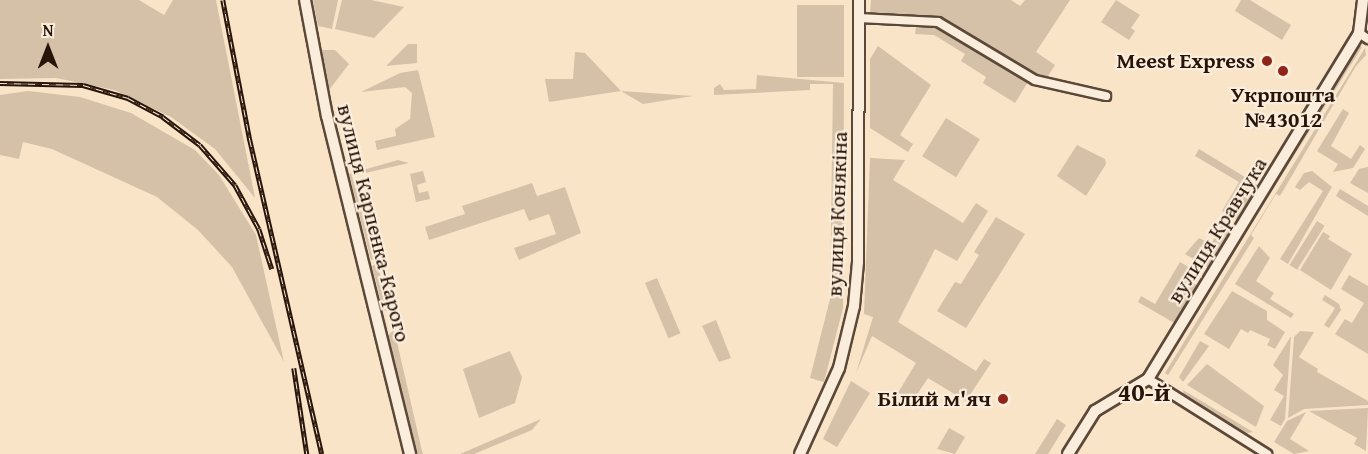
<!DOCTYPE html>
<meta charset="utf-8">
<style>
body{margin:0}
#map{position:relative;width:1368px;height:454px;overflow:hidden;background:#f9e4c8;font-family:"Gentium Book Plus",serif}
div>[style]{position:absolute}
.green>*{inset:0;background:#d5c1a8;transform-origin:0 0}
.roads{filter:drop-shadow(2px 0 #5c4839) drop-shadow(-2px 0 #5c4839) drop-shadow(0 2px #5c4839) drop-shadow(0 -2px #5c4839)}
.street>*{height:8px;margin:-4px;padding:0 4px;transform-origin:4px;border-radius:4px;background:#fbeddb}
.secondary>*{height:10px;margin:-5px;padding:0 5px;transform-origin:5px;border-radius:5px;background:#fbeddb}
.rail>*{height:4.5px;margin-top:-2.25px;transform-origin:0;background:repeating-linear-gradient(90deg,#fbeddb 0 7px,#281409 0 14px);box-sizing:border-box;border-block:2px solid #281409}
.dots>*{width:16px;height:16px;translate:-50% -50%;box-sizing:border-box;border:3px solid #fbeddb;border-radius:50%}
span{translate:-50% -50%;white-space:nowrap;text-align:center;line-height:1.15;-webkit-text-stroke:4.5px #fbeddb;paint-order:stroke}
.poi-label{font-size:22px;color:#281409;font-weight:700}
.right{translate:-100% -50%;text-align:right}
.street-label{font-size:22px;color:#281409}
.quarter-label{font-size:26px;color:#281409;font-weight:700}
.north{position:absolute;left:18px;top:18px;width:60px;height:60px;-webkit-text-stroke:4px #fbeddb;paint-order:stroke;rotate:0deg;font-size:16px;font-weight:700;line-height:24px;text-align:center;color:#281409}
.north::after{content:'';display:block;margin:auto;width:21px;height:27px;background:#281409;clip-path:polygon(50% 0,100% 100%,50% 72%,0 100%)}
</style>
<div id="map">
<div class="green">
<div style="clip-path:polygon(0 0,139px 0,164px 15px,173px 0,216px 0,255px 198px,215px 149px,171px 117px,114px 90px,56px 78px,0 79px)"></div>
<div style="clip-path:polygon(313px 0,338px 0,332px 29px,318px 26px)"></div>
<div style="clip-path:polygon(342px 0,371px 0,404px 7px,374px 38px,335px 29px)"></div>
<div style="clip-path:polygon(871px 0,1011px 0,1020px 6px,1025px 0,1070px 0,1036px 52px,1055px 65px,1046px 79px,939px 17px,870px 13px)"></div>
<div style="clip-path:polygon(1116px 0,1140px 15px,1131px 28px,1135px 31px,1129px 40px,1101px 22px)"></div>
<div style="clip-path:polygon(1241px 0,1250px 0,1291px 25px,1282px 40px,1235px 11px)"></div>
<div style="left:797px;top:5px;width:47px;height:72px"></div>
<div style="clip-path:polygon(916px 26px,937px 27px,1028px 82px,1015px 103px,983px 83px,986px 77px,961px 61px,965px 54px,934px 35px,915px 34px)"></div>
<div style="clip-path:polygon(408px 44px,417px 44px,417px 63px,386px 66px)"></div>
<div style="clip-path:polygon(878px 46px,931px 85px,900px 135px,913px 144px,908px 152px,870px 128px,870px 59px)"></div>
<div style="left:1362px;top:47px;width:382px;height:6px;rotate:122deg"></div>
<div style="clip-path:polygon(1365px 48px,1366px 55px,1356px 66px,1280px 196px,1276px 194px,1251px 235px,1254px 238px,1168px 375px,1165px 373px)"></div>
<div style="clip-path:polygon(321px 50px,335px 50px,349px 64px,329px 90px)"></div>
<div style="clip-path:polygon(575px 52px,585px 53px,621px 91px,693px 96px,643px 104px,621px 91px,549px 102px,545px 79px,573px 79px)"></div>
<div style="clip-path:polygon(418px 70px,435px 137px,377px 150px,375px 141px,396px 136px,395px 129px,410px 119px,412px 93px,405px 87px,361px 92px,400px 73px)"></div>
<div style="clip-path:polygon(757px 75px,844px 83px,843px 308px,824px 382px,810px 378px,830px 299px,833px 84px,810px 84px,810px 90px,714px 95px,714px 88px,720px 84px,724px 90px,756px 89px)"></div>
<div style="clip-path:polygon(28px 91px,80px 97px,131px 113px,195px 150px,219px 175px,256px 235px,284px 362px,232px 267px,198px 230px,157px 197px,52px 149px,23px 142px,19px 159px,0 155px,0 95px)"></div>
<div style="clip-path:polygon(1343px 109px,1349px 113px,1331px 146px,1351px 159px,1360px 145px,1365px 149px,1353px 168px,1333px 172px,1338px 164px,1317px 151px)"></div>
<div style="left:946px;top:118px;width:40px;height:45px;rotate:32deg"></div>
<div style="clip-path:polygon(1077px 145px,1105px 159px,1106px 164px,1086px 196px,1057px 176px)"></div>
<div style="clip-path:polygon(1199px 149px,1258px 185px,1237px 220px,1222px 211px,1239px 182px,1195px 156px)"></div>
<div style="clip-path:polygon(870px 158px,905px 160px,893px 180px,963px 223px,976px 203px,988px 211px,957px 261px,935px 249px,898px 322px,976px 371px,984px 359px,991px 363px,966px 401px,928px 378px,910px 405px,896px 396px,916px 363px,872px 336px,856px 373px,873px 317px,864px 314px)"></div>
<div style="clip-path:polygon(398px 160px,409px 163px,352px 176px,376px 259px,371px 260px,349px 174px)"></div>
<div style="clip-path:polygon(1368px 167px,1368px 193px,1350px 183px,1359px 169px)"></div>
<div style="clip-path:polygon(423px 171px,426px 182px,417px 185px,419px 193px,428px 191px,430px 199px,416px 202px,410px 174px)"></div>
<div style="clip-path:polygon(1312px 171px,1332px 187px,1288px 264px,1280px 259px,1323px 191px,1309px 182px,1300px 190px,1295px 187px,1304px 173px)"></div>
<div style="clip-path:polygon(532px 183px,537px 196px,565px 187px,581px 233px,519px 260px,514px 248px,556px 234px,549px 214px,529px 221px,524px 209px,429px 240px,425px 227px,465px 214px,462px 206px)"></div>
<div style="clip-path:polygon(1340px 189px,1368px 206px,1368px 216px,1336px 196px)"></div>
<div style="clip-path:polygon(996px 217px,1025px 234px,966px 328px,937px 311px,955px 282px,961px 284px,979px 255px,974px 252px)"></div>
<div style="clip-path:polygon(1225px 220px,1234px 225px,1209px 268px,1185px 254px,1199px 238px,1211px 244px)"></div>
<div style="left:1317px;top:221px;width:9px;height:52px;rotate:32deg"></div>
<div style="clip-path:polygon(1323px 232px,1330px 236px,1328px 239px,1352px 254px,1331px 290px,1300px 270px)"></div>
<div style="clip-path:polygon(1259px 246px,1270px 258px,1256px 281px,1274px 293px,1270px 299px,1294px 314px,1291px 318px,1235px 284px)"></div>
<div style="clip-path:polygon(1180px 262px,1197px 272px,1191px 282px,1198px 286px,1176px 324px,1138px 302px,1141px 296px,1155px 304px)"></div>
<div style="clip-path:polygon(377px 264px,391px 312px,383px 310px,372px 266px)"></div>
<div style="clip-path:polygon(1349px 275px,1368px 286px,1368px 354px,1335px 334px,1345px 319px,1352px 323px,1364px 303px,1341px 289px)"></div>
<div style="left:657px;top:278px;width:60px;height:13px;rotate:67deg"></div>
<div style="clip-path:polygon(1232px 291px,1267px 311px,1267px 320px,1285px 332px,1275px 349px,1267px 345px,1270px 339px,1250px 330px,1248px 333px,1241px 329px,1229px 349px,1204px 334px)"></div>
<div style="clip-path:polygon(1325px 295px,1339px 304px,1341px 310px,1329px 328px,1324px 325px,1335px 308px,1322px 300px)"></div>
<div style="clip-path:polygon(716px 320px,731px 358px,719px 362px,702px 326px)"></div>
<div style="clip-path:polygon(394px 329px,422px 451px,423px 454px,417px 454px,388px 336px)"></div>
<div style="clip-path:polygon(1300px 331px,1314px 332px,1299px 357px,1318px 369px,1317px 372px,1368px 401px,1368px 405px,1304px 409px,1288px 418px,1294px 337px)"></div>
<div style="clip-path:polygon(1291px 336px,1285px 419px,1281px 426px,1270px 420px,1284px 396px,1274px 390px,1283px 375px,1273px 365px)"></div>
<div style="clip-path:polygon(1200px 341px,1209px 346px,1183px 382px,1179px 377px)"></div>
<div style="clip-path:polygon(510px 351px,522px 377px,515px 403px,479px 418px,463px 369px)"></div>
<div style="clip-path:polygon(1207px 364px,1264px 406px,1256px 427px,1187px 385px)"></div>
<div style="clip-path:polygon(851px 381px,870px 393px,837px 447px,823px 439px)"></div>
<div style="clip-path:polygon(1183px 390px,1253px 432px,1243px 434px,1184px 397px)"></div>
<div style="clip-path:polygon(1368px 408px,1366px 451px,1354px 444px,1357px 438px,1309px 411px)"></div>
<div style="clip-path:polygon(1306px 412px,1290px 439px,1309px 451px,1294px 454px,1274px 442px,1287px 421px)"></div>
<div style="clip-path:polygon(541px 419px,532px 430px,474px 454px,460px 454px)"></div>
<div style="clip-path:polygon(1057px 419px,1066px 425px,1048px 454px,1035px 454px)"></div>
<div style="clip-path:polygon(949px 428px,965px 437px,955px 454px,937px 449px)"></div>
</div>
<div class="roads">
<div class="street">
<div style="left:859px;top:18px;width:79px;rotate:2.9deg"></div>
<div style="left:938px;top:22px;width:113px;rotate:30.9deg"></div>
<div style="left:1035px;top:80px;width:73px;rotate:12.7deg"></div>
<div style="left:1359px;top:33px;width:11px;rotate:34deg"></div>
<div style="left:1148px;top:379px;width:141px;rotate:32.2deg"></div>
</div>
<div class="secondary">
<div style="left:305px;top:0;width:118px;rotate:79.3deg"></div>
<div style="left:327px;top:116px;width:348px;rotate:76.2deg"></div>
<div style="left:800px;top:454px;width:94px;rotate:-65.6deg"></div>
<div style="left:839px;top:368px;width:64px;rotate:-76.4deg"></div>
<div style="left:854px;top:306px;width:44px;rotate:-84.8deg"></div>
<div style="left:858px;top:262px;width:262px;rotate:-89.8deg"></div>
<div style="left:1068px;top:454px;width:51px;rotate:-57.9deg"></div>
<div style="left:1095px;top:411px;width:62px;rotate:-31.1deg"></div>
<div style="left:1148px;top:379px;width:405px;rotate:-58.6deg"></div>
<div style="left:1359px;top:33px;width:33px;rotate:-83deg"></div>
</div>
</div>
<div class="rail">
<div style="left:223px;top:0;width:143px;rotate:79.1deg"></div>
<div style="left:250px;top:140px;width:322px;rotate:77.1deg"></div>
<div style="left:0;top:83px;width:83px;rotate:1.4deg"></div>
<div style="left:83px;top:85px;width:47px;rotate:16.1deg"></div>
<div style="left:128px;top:98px;width:40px;rotate:28deg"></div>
<div style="left:163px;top:117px;width:46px;rotate:37.1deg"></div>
<div style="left:200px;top:145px;width:53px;rotate:48.8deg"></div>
<div style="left:235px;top:185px;width:50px;rotate:61.4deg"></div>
<div style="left:259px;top:229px;width:42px;rotate:72deg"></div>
<div style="left:294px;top:368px;width:87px;rotate:81.4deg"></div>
</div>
<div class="dots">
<div style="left:1267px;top:61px;background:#8f2418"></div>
<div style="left:1283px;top:71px;background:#8f2418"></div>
<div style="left:1003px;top:399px;background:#8f2418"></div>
</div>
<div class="poi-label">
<span class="right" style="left:1255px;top:61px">Meest Express</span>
<span style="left:1283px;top:107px">Укрпошта<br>№43012</span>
<span class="right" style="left:991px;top:399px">Білий м'яч</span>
</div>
<div class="street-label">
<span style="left:837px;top:214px;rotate:-88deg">вулиця Конякіна</span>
<span style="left:374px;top:223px;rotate:76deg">вулиця Карпенка-Карого</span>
<span style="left:1217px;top:230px;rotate:-58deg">вулиця Кравчука</span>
</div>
<div class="quarter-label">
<span style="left:1144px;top:392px">40-й</span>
</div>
<div class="north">N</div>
</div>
